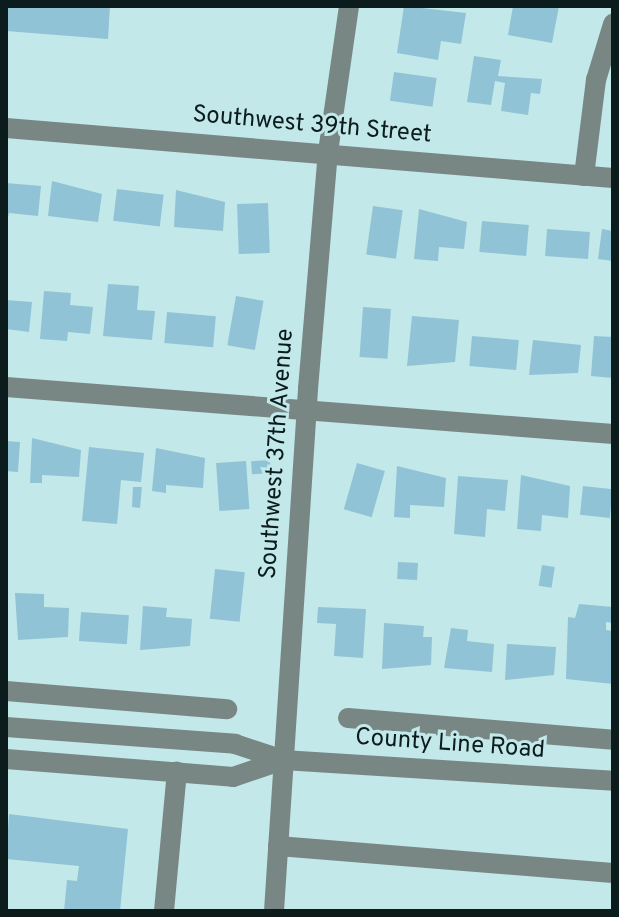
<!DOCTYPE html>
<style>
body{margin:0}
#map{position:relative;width:619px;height:917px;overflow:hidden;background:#c2e8ea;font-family:Overpass,sans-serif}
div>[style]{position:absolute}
.building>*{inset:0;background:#90c3d6;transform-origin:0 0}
.minor>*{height:20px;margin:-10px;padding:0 10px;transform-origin:10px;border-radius:10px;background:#798784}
span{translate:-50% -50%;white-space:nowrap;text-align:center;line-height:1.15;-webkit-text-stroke:6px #c2e8ea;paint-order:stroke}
.street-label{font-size:24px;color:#0c1b1c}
.frame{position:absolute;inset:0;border:8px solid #0c1b1c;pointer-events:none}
</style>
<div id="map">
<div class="building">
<div style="clip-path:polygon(6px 6px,110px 6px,108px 39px,6px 31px)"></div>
<div style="clip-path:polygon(404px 6px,466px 13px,461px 44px,441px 41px,438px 60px,397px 53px)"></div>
<div style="clip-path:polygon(513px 6px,559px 6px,552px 43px,508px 35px)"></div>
<div style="clip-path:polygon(474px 56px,501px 60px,498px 76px,542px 79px,540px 94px,531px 93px,528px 115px,501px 111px,505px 83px,495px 81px,491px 105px,467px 102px)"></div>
<div style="left:394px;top:72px;width:43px;height:29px;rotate:8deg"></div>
<div style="clip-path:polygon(52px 181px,102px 194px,98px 222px,48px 216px)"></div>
<div style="clip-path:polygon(6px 183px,41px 186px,38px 216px,9px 213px,6px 226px)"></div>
<div style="left:117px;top:189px;width:47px;height:32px;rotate:7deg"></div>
<div style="clip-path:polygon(176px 190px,225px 202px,223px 231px,174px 227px)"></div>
<div style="left:268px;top:203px;width:50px;height:31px;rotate:88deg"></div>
<div style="left:373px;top:206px;width:30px;height:49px;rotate:8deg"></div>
<div style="clip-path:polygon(419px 209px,467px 222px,464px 249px,439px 247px,438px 261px,414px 259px)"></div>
<div style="left:482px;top:221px;width:47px;height:31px;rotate:5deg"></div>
<div style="left:547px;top:229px;width:43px;height:27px;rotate:4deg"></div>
<div style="clip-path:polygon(602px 229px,613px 231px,613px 261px,598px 259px)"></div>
<div style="clip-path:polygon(108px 284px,139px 286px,137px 310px,155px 311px,152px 340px,103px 336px)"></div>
<div style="clip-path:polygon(44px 291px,71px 293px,70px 305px,93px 307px,90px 334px,68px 332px,67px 341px,40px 339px)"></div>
<div style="left:236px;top:296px;width:28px;height:50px;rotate:10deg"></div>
<div style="clip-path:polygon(6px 300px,32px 302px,29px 332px,6px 329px)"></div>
<div style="left:363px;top:307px;width:28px;height:50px;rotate:4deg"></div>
<div style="left:167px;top:312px;width:49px;height:31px;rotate:5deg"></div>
<div style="clip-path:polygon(412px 316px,459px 320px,455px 362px,407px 366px)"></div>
<div style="left:472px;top:336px;width:47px;height:30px;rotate:5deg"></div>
<div style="clip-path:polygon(594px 336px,613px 337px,613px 378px,591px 376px)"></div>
<div style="clip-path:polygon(533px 340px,581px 345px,578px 373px,529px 375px)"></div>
<div style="clip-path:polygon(32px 438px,81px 450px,79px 477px,42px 475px,42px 483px,30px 483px)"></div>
<div style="clip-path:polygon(6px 441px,20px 442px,18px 472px,6px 471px)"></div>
<div style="clip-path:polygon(89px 447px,144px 453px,141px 482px,121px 480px,117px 524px,82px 521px)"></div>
<div style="clip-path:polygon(156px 448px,205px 458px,203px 488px,166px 485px,166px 493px,152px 491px)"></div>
<div style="left:270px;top:460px;width:13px;height:19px;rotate:86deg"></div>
<div style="left:246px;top:461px;width:48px;height:30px;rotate:86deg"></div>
<div style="left:357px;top:463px;width:29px;height:48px;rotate:16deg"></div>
<div style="clip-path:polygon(397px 466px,446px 478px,444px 507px,410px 505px,410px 518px,394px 517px)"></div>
<div style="clip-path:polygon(521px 475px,570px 486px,568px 518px,542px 515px,541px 531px,517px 529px)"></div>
<div style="clip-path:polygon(458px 476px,508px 480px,505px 511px,487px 509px,485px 537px,454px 534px)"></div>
<div style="left:583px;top:486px;width:30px;height:29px;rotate:6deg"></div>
<div style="clip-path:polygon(133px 487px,142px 487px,140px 508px,132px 507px)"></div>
<div style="left:398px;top:562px;width:20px;height:17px;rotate:3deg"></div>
<div style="left:542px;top:565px;width:13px;height:21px;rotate:9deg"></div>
<div style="left:215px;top:569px;width:30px;height:50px;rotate:6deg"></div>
<div style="clip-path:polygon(15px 593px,44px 594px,44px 607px,69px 608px,68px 637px,18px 640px)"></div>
<div style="clip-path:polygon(579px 604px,613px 607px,613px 623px,606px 622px,606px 630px,613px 631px,613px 684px,566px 679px,568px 617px,575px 618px)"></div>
<div style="clip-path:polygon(143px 606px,167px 608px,166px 617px,192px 619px,190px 646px,140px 650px)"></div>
<div style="clip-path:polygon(318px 607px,366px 609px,363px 658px,334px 656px,336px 624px,317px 623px)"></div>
<div style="left:81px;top:612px;width:48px;height:29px;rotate:4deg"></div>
<div style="clip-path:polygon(384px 623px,424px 626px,423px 637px,432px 637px,431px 665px,382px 669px)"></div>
<div style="clip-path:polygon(451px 628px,468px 630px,467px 641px,494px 644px,492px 672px,444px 668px)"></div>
<div style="clip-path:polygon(507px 644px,556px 647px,554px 675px,505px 680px)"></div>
<div style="clip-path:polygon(9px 814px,128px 829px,120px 911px,64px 911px,67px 880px,77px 881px,79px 866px,6px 859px)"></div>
</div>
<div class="minor">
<div style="left:6px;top:128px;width:609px;rotate:4.71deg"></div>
<div style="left:584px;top:176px;width:97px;rotate:-82.9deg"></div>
<div style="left:596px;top:80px;width:59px;rotate:-73.1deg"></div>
<div style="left:6px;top:387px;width:609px;rotate:4.43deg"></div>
<div style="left:6px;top:691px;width:222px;rotate:4.7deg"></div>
<div style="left:348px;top:718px;width:266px;rotate:4.7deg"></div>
<div style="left:6px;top:727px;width:230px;rotate:4.2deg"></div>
<div style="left:235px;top:744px;width:51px;rotate:18.4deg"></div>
<div style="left:283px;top:760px;width:331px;rotate:3.6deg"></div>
<div style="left:6px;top:759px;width:228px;rotate:4.5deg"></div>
<div style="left:233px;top:777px;width:53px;rotate:-18.8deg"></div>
<div style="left:278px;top:846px;width:336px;rotate:4.6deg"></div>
<div style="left:164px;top:911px;width:140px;rotate:-84.7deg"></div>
<div style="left:274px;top:911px;width:523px;rotate:-86.27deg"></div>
<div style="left:308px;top:389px;width:238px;rotate:-85.2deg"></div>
<div style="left:328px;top:152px;width:148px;rotate:-81.8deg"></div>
</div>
<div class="street-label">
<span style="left:312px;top:126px;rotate:5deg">Southwest 39th Street</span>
<span style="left:278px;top:454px;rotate:-86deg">Southwest 37th Avenue</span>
<span style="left:450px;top:745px;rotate:4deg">County Line Road</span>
</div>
<div class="frame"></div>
</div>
